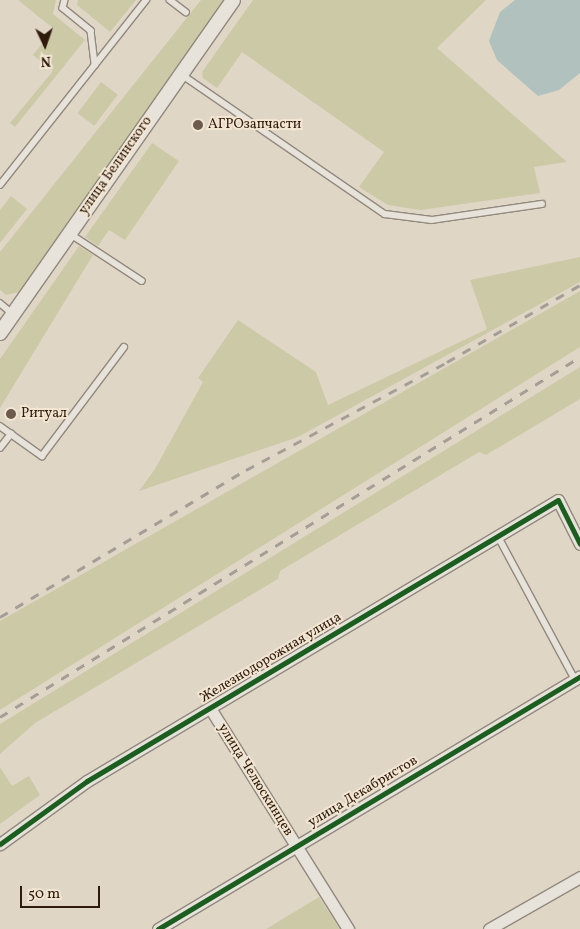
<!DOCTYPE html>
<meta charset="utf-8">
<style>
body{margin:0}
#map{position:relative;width:580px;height:929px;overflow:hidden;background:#e0d6c6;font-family:Vollkorn,serif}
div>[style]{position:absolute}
.green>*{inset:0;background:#ccc9a7;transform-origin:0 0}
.water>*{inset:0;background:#b0c1be}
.roads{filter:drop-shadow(1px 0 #91897e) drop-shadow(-1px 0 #91897e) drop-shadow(0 1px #91897e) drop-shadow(0 -1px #91897e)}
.service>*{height:5.5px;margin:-2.75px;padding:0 2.75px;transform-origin:2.75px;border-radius:2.75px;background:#e7e2da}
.minor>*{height:11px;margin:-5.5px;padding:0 5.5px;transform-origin:5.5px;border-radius:5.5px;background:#e7e2da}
.tertiary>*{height:14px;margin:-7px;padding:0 7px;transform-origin:7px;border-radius:7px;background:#e7e2da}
.rail>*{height:3px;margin-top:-1.5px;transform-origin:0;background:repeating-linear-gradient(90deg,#a49e96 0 9px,transparent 0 18px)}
.cycleway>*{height:5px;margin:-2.5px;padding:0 2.5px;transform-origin:2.5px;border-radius:2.5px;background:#1b5e20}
.dots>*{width:14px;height:14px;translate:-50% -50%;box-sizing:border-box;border:2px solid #f2e6d3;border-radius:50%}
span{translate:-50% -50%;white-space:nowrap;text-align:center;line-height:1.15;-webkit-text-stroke:4px #f2e6d3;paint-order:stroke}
.poi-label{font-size:14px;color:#2f1b0b}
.left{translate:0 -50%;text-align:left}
.street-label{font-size:14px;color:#2f1b0b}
.north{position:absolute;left:20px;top:20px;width:50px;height:50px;-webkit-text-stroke:4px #f2e6d3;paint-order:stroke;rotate:177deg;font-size:14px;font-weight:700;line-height:20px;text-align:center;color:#2f1b0b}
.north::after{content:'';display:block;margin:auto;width:18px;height:22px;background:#2f1b0b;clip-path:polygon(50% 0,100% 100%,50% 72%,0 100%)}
.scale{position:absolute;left:20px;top:886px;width:80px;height:22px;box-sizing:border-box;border:2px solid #2f1b0b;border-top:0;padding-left:6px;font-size:15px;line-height:18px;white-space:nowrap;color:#2f1b0b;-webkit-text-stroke:4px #f2e6d3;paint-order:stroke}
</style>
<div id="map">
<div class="green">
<div style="clip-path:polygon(18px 0,56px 0,53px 14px,85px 40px,15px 127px,10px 123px,53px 71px,33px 55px,54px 29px)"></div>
<div style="clip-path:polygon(78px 0,136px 0,110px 32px,77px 5px)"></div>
<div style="clip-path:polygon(201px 0,223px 0,223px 3px,20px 292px,6px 295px,0 290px,0 252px)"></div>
<div style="clip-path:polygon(253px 0,486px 0,437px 48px,567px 162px,534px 167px,540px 193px,421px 210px,388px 205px,359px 187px,384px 152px,242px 52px,217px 88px,203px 78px,202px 72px)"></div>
<div style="left:101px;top:82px;width:21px;height:39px;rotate:37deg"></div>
<div style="clip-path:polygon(152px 143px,179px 161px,125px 240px,109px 230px,98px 246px,85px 237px)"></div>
<div style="clip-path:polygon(11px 196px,27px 209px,0 243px,0 210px)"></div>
<div style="clip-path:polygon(79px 246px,93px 255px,0 408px,0 359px)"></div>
<div style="clip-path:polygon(580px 257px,580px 282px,298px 437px,139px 491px,155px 469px,203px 382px,198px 378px,238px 320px,316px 372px,328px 405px,487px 329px,470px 280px)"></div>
<div style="clip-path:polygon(580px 291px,580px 347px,0 710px,0 621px)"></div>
<div style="clip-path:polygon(580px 367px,580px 399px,486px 455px,479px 452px,280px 571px,278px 579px,35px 723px,0 754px,0 724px)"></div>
<div style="clip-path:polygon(0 767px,12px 786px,29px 776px,40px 795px,0 824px)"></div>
<div style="clip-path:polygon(319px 897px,340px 929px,266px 929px)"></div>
</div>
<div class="water">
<div style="clip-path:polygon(515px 0,580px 0,580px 73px,559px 90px,538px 96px,497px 60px,489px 41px,500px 12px)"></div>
</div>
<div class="roads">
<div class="service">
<div style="left:65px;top:0;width:8px;rotate:104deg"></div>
<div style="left:63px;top:8px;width:36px;rotate:39deg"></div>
<div style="left:91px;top:31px;width:34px;rotate:83deg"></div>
<div style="left:170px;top:0;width:20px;rotate:37deg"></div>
<div style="left:181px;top:74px;width:247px;rotate:34.5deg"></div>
<div style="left:385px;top:214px;width:47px;rotate:7.3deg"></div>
<div style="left:432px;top:220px;width:111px;rotate:-8.3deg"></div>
<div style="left:0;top:185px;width:236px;rotate:-51.7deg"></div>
<div style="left:69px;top:233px;width:87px;rotate:33.3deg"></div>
<div style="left:0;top:303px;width:17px;rotate:40deg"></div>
<div style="left:0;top:426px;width:52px;rotate:35.5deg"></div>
<div style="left:42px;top:456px;width:136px;rotate:-53deg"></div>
<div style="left:0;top:448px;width:18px;rotate:-52deg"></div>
<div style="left:498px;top:536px;width:162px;rotate:61.7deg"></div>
</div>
<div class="minor">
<div style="left:210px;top:708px;width:261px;rotate:58deg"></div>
<div style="left:0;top:844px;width:107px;rotate:-35.9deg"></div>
<div style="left:87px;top:781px;width:548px;rotate:-30.82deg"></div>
<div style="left:558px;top:500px;width:49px;rotate:63.4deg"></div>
<div style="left:158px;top:929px;width:492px;rotate:-30.9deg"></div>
<div style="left:489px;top:929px;width:105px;rotate:-29.7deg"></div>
</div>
<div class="tertiary">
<div style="left:0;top:333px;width:406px;rotate:-55deg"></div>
</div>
</div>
<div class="rail">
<div style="left:0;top:617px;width:287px;rotate:-30.9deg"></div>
<div style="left:246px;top:470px;width:228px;rotate:-28.2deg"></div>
<div style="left:447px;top:362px;width:154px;rotate:-30.1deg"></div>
<div style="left:0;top:717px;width:683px;rotate:-31.83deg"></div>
</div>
<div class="cycleway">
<div style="left:0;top:844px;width:107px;rotate:-35.9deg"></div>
<div style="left:87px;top:781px;width:548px;rotate:-30.82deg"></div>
<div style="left:558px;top:500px;width:49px;rotate:63.4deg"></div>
<div style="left:158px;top:929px;width:492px;rotate:-30.9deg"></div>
</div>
<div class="dots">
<div style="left:198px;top:125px;background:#6d5c4c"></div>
<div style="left:11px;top:414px;background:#6d5c4c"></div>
</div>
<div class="poi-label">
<span class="left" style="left:208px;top:125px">АГРОзапчасти</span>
<span class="left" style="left:21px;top:414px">Ритуал</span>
</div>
<div class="street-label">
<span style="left:116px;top:166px;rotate:-55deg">улица Белинского</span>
<span style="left:271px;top:658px;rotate:-31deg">Железнодорожная улица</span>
<span style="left:255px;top:780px;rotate:58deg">улица Челюскинцев</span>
<span style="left:363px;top:792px;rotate:-31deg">улица Декабристов</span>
</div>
<div class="north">N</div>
<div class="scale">50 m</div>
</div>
